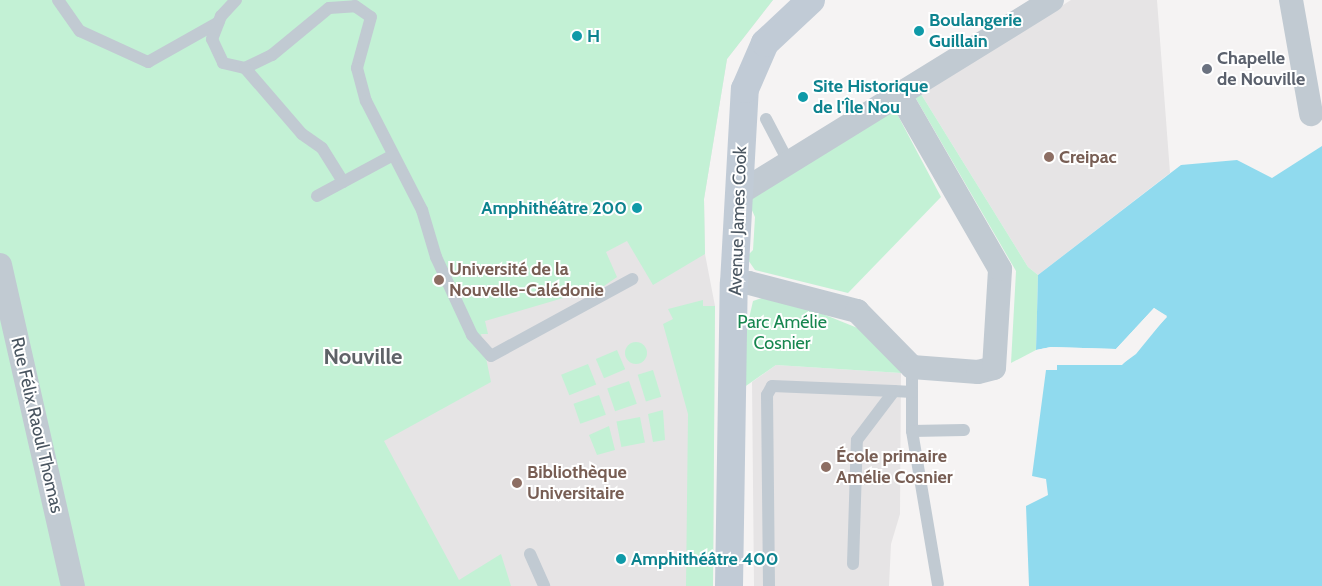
<!DOCTYPE html>
<meta charset="utf-8">
<style>
body{margin:0}
#map{position:relative;width:1322px;height:586px;overflow:hidden;background:#f5f3f3;font-family:Cabin,sans-serif}
div>[style]{position:absolute}
.education>*{inset:0;background:#e6e4e5}
.green>*{inset:0;background:#c3f1d5;transform-origin:0 0}
.round{border-radius:50%}
.water>*{inset:0;background:#90daee}
.pier>*{inset:0;background:#f5f3f3}
.lane>*{height:12px;margin:-6px;padding:0 6px;transform-origin:6px;border-radius:6px;background:#c1cad2}
.street>*{height:24px;margin:-12px;padding:0 12px;transform-origin:12px;border-radius:12px;background:#c1cad2}
.secondary>*{height:28px;margin:-14px;padding:0 14px;transform-origin:14px;border-radius:14px;background:#c1cbd6}
.dots>*{width:14px;height:14px;translate:-50% -50%;box-sizing:border-box;border:2px solid #fff;border-radius:50%}
span{translate:-50% -50%;white-space:nowrap;text-align:center;line-height:1.15;-webkit-text-stroke:4px #fff;paint-order:stroke}
.culture-label{font-size:18px;color:#0d838f;font-weight:700}
.left{translate:0 -50%;text-align:left}
.right{translate:-100% -50%;text-align:right}
.worship-label{font-size:18px;color:#5b616d;font-weight:700}
.education-label{font-size:18px;color:#785e54;font-weight:700}
.street-label{font-size:18px;color:#4a5661}
.park-label{font-size:18px;color:#17864f}
.district-label{font-size:22px;color:#5f6368;font-weight:700}
</style>
<div id="map">
<div class="education">
<div style="clip-path:polygon(70px 0,773px 0,727px 59px,704px 199px,705px 254px,715px 306px,713px 586px,303px 586px)"></div>
<div style="clip-path:polygon(1071px 0,1157px 0,1170px 173px,1038px 275px,1028px 267px,921px 94px)"></div>
<div style="clip-path:polygon(776px 365px,901px 373px,900px 514px,891px 544px,889px 586px,754px 586px,752px 382px)"></div>
</div>
<div class="green">
<div style="clip-path:polygon(0 0,773px 0,727px 59px,704px 199px,705px 254px,653px 285px,627px 241px,606px 252px,617px 277px,604px 286px,485px 321px,488px 334px,481px 334px,491px 382px,384px 441px,459px 580px,501px 554px,511px 586px,0 586px)"></div>
<div style="clip-path:polygon(921px 94px,1028px 267px,1038px 275px,1036px 350px,1011px 363px,1016px 271px,915px 97px)"></div>
<div style="clip-path:polygon(895px 110px,941px 197px,848px 293px,755px 270px,746px 257px,753px 250px,755px 217px,747px 199px)"></div>
<div style="clip-path:polygon(773px 294px,870px 333px,904px 362px,901px 373px,776px 365px,743px 388px,745px 336px,753px 301px)"></div>
<div style="clip-path:polygon(703px 300px,703px 306px,715px 306px,713px 586px,686px 586px,688px 414px,663px 324px,673px 319px,668px 309px)"></div>
<div class="round" style="left:625px;top:342px;width:22px;height:22px"></div>
<div style="left:617px;top:350px;width:21px;height:23px;rotate:67deg"></div>
<div style="left:588px;top:364px;width:22px;height:29px;rotate:68deg"></div>
<div style="left:653px;top:370px;width:28px;height:16px;rotate:73deg"></div>
<div style="left:629px;top:381px;width:24px;height:23px;rotate:71deg"></div>
<div style="left:599px;top:395px;width:21px;height:27px;rotate:71deg"></div>
<div style="clip-path:polygon(663px 410px,665px 440px,653px 442px,648px 414px)"></div>
<div style="left:640px;top:417px;width:26px;height:24px;rotate:79deg"></div>
<div style="clip-path:polygon(609px 426px,615px 450px,597px 455px,589px 435px)"></div>
</div>
<div class="water">
<div style="clip-path:polygon(1322px 146px,1322px 586px,1029px 586px,1026px 506px,1048px 495px,1046px 479px,1032px 476px,1046px 370px,1057px 370px,1057px 365px,1122px 365px,1167px 317px,1154px 308px,1116px 349px,1051px 347px,1036px 350px,1038px 275px,1181px 165px,1237px 160px,1272px 178px)"></div>
</div>
<div class="pier">
<div style="clip-path:polygon(1154px 308px,1167px 316px,1136px 354px,1121px 365px,1057px 365px,1057px 370px,1044px 370px,1057px 363px,1121px 363px,1163px 317px,1155px 311px,1116px 351px,1036px 350px,1051px 347px,1116px 349px)"></div>
</div>
<div class="lane">
<div style="left:58px;top:0;width:38px;rotate:55deg"></div>
<div style="left:80px;top:31px;width:75px;rotate:24.5deg"></div>
<div style="left:148px;top:62px;width:81px;rotate:-29.4deg"></div>
<div style="left:236px;top:0;width:22px;rotate:133deg"></div>
<div style="left:221px;top:16px;width:25px;rotate:111deg"></div>
<div style="left:212px;top:39px;width:26px;rotate:65deg"></div>
<div style="left:223px;top:63px;width:23px;rotate:13deg"></div>
<div style="left:245px;top:68px;width:30px;rotate:-26deg"></div>
<div style="left:272px;top:55px;width:74px;rotate:-39.5deg"></div>
<div style="left:329px;top:8px;width:26px;rotate:-4deg"></div>
<div style="left:355px;top:6px;width:19px;rotate:35deg"></div>
<div style="left:371px;top:17px;width:53px;rotate:105.4deg"></div>
<div style="left:357px;top:68px;width:34px;rotate:75deg"></div>
<div style="left:366px;top:101px;width:123px;rotate:62.8deg"></div>
<div style="left:422px;top:210px;width:49px;rotate:73.4deg"></div>
<div style="left:436px;top:257px;width:86px;rotate:65.2deg"></div>
<div style="left:472px;top:335px;width:28px;rotate:48deg"></div>
<div style="left:491px;top:356px;width:161px;rotate:-28.6deg"></div>
<div style="left:245px;top:68px;width:87px;rotate:49.2deg"></div>
<div style="left:302px;top:134px;width:24px;rotate:35deg"></div>
<div style="left:322px;top:148px;width:40px;rotate:58deg"></div>
<div style="left:766px;top:119px;width:50px;rotate:62.4deg"></div>
<div style="left:317px;top:196px;width:86px;rotate:-28.3deg"></div>
<div style="left:912px;top:367px;width:64px;rotate:90deg"></div>
<div style="left:912px;top:431px;width:52px;rotate:-1.1deg"></div>
<div style="left:912px;top:431px;width:155px;rotate:80.4deg"></div>
<div style="left:530px;top:554px;width:35px;rotate:66deg"></div>
<div style="left:853px;top:564px;width:124px;rotate:-88.2deg"></div>
<div style="left:857px;top:440px;width:61px;rotate:-52.9deg"></div>
<div style="left:894px;top:391px;width:18px;rotate:3deg"></div>
<div style="left:769px;top:586px;width:191px;rotate:-90.6deg"></div>
<div style="left:767px;top:395px;width:10px;rotate:-61deg"></div>
<div style="left:772px;top:386px;width:122px;rotate:2.3deg"></div>
</div>
<div class="street">
<div style="left:1291px;top:0;width:116px;rotate:80deg"></div>
<div style="left:738px;top:194px;width:369px;rotate:-31.7deg"></div>
<div style="left:0;top:265px;width:329px;rotate:77.2deg"></div>
<div style="left:734px;top:283px;width:15px"></div>
<div style="left:749px;top:283px;width:112px;rotate:14.5deg"></div>
<div style="left:857px;top:311px;width:78px;rotate:45.5deg"></div>
<div style="left:912px;top:367px;width:66px;rotate:4.3deg"></div>
<div style="left:978px;top:372px;width:16px;rotate:-14deg"></div>
<div style="left:994px;top:368px;width:99px;rotate:-86.5deg"></div>
<div style="left:1000px;top:269px;width:201px;rotate:-119.9deg"></div>
</div>
<div class="secondary">
<div style="left:729px;top:586px;width:303px;rotate:-89.1deg"></div>
<div style="left:734px;top:283px;width:194px;rotate:-86.8deg"></div>
<div style="left:745px;top:89px;width:50px;rotate:-66.5deg"></div>
<div style="left:765px;top:43px;width:63px;rotate:-43.1deg"></div>
</div>
<div class="dots">
<div style="left:919px;top:31px;background:#0f9aa8"></div>
<div style="left:577px;top:36px;background:#0f9aa8"></div>
<div style="left:1207px;top:69px;background:#6b7280"></div>
<div style="left:803px;top:97px;background:#0f9aa8"></div>
<div style="left:1049px;top:157px;background:#8d6e63"></div>
<div style="left:637px;top:208px;background:#0f9aa8"></div>
<div style="left:439px;top:280px;background:#8d6e63"></div>
<div style="left:826px;top:467px;background:#8d6e63"></div>
<div style="left:517px;top:483px;background:#8d6e63"></div>
<div style="left:621px;top:559px;background:#0f9aa8"></div>
</div>
<div class="culture-label">
<span class="left" style="left:929px;top:31px">Boulangerie<br>Guillain</span>
<span class="left" style="left:587px;top:36px">H</span>
<span class="left" style="left:813px;top:97px">Site Historique<br>de l'Île Nou</span>
<span class="right" style="left:627px;top:208px">Amphithéâtre 200</span>
<span class="left" style="left:631px;top:559px">Amphithéâtre 400</span>
</div>
<div class="worship-label">
<span class="left" style="left:1217px;top:69px">Chapelle<br>de Nouville</span>
</div>
<div class="education-label">
<span class="left" style="left:1059px;top:157px">Creipac</span>
<span class="left" style="left:449px;top:280px">Université de la<br>Nouvelle-Calédonie</span>
<span class="left" style="left:836px;top:467px">École primaire<br>Amélie Cosnier</span>
<span class="left" style="left:527px;top:483px">Bibliothèque<br>Universitaire</span>
</div>
<div class="street-label">
<span style="left:738px;top:221px;rotate:-88deg">Avenue James Cook</span>
<span style="left:37px;top:425px;rotate:77deg">Rue Félix Raoul Thomas</span>
</div>
<div class="park-label">
<span style="left:782px;top:333px">Parc Amélie<br>Cosnier</span>
</div>
<div class="district-label">
<span style="left:363px;top:357px">Nouville</span>
</div>
</div>
